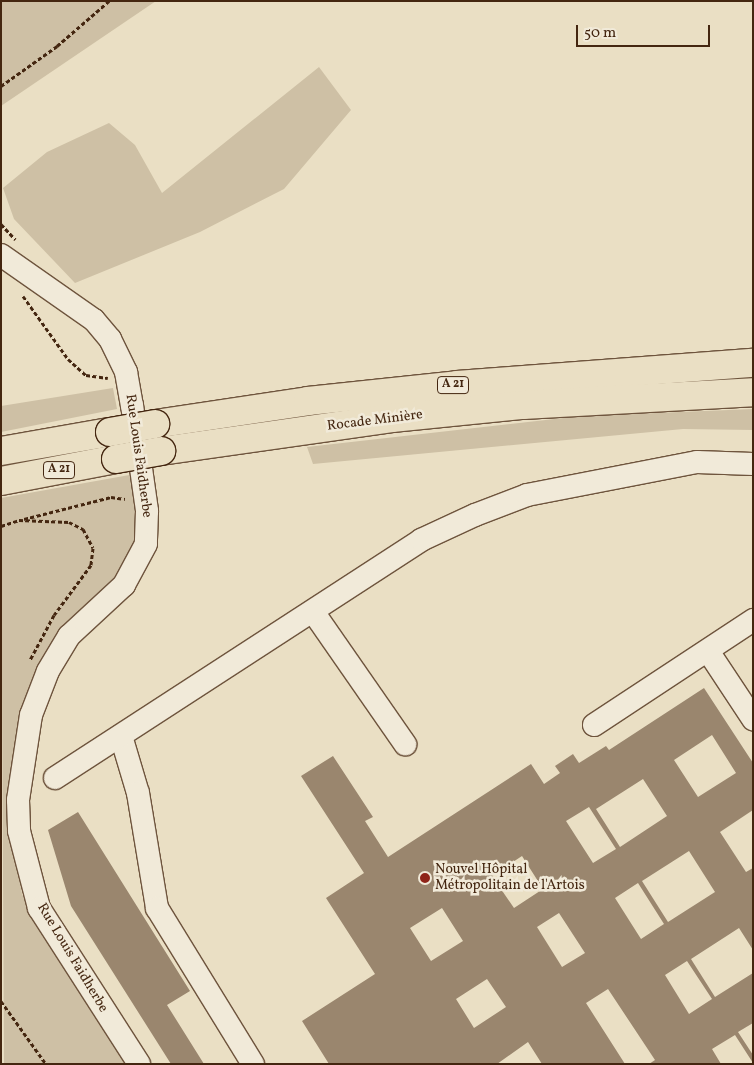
<!DOCTYPE html>
<meta charset="utf-8">
<style>
body{margin:0}
#map{position:relative;width:754px;height:1065px;overflow:hidden;background:#eadfc4;font-family:Vollkorn,serif}
div>[style]{position:absolute}
.green>*{inset:0;background:#cec0a5}
.building>*{inset:0;background:#9a866e}
.path>*{height:3px;margin-top:-1.5px;transform-origin:0;background:repeating-linear-gradient(90deg,#442610 0 4px,transparent 0 6.5px)}
.roads{filter:drop-shadow(1px 0 #6e543d) drop-shadow(-1px 0 #6e543d) drop-shadow(0 1px #6e543d) drop-shadow(0 -1px #6e543d)}
.minor>*{height:22px;margin:-11px;padding:0 11px;transform-origin:11px;border-radius:11px;background:#f1ead9}
.highway>*{height:28px;margin:-14px;padding:0 14px;transform-origin:14px;border-radius:14px;background:#eadfc4}
.bridges{filter:drop-shadow(1px 0 #442610) drop-shadow(-1px 0 #442610) drop-shadow(0 1px #442610) drop-shadow(0 -1px #442610)}
.highway-bridge>*{height:28px;margin:-14px;padding:0 14px;transform-origin:14px;border-radius:14px;background:#eadfc4}
.dots>*{width:14px;height:14px;translate:-50% -50%;box-sizing:border-box;border:2px solid #f1ead9;border-radius:50%}
span{translate:-50% -50%;white-space:nowrap;text-align:center;line-height:1.15;-webkit-text-stroke:5px #f1ead9;paint-order:stroke}
.shield-label span{padding:1px 4px;background:#f1ead9;border:1px solid;border-radius:4px;-webkit-text-stroke-width:0}
.shield-label{font-size:12px;color:#442610;font-weight:700}
.street-label{font-size:14px;color:#442610}
.poi-label{font-size:14px;color:#442610}
.left{translate:0 -50%;text-align:left}
.frame{position:absolute;inset:0;border:2px solid #442610;pointer-events:none}
.scale{position:absolute;left:576px;top:25px;width:134px;height:22px;box-sizing:border-box;border:2px solid #442610;border-top:0;padding-left:6px;font-size:15px;line-height:18px;white-space:nowrap;color:#442610;-webkit-text-stroke:4px #f1ead9;paint-order:stroke}
</style>
<div id="map">
<div class="green">
<div style="clip-path:polygon(1px 1px,156px 1px,1px 106px)"></div>
<div style="clip-path:polygon(319px 67px,351px 110px,284px 189px,200px 232px,75px 283px,14px 219px,3px 188px,47px 152px,109px 123px,135px 145px,162px 193px)"></div>
<div style="clip-path:polygon(113px 388px,117px 409px,1px 432px,1px 406px)"></div>
<div style="clip-path:polygon(753px 409px,753px 430px,683px 429px,313px 464px,307px 447px,581px 416px)"></div>
<div style="clip-path:polygon(135px 474px,141px 522px,135px 548px,125px 572px,21px 711px,7px 804px,22px 894px,41px 934px,128px 1064px,4px 1064px,1px 498px)"></div>
</div>
<div class="building">
<div style="clip-path:polygon(evenodd,704px 688px,753px 763px,753px 810px,720px 832px,746px 872px,753px 868px,753px 950px,739px 928px,691px 959px,715px 997px,753px 973px,753px 1023px,738px 1032px,753px 1055px,753px 1063px,735px 1035px,712px 1049px,721px 1064px,649px 1064px,655px 1060px,608px 989px,586px 1003px,625px 1064px,542px 1064px,528px 1042px,497px 1064px,329px 1064px,302px 1021px,375px 974px,326px 898px,364px 873px,301px 776px,333px 756px,373px 817px,365px 821px,388px 857px,531px 764px,544px 784px,560px 773px,555px 766px,573px 754px,579px 763px,606px 746px,609px 750px,704px 688px,712px 735px,736px 773px,698px 797px,674px 760px,712px 735px,704px 688px,643px 779px,667px 816px,620px 847px,596px 809px,643px 779px,704px 688px,589px 807px,616px 849px,593px 863px,566px 821px,589px 807px,704px 688px,689px 851px,715px 892px,668px 922px,642px 881px,689px 851px,704px 688px,522px 856px,543px 889px,514px 908px,492px 876px,522px 856px,704px 688px,638px 883px,664px 924px,641px 939px,615px 898px,638px 883px,704px 688px,442px 908px,463px 941px,431px 961px,410px 928px,442px 908px,704px 688px,559px 913px,585px 953px,562px 967px,537px 927px,559px 913px,704px 688px,687px 961px,712px 999px,689px 1014px,665px 975px,687px 961px,704px 688px,487px 979px,506px 1007px,474px 1028px,456px 999px,487px 979px)"></div>
<div style="clip-path:polygon(78px 812px,190px 991px,167px 1005px,204px 1064px,171px 1064px,71px 906px,48px 830px)"></div>
</div>
<div class="path">
<div style="left:1px;top:86px;width:69px;rotate:-35.5deg"></div>
<div style="left:57px;top:46px;width:69px;rotate:-40.9deg"></div>
<div style="left:1px;top:224px;width:21px;rotate:47deg"></div>
<div style="left:23px;top:296px;width:77px;rotate:54.5deg"></div>
<div style="left:68px;top:359px;width:24px;rotate:42deg"></div>
<div style="left:86px;top:375px;width:22px;rotate:8deg"></div>
<div style="left:24px;top:519px;width:90px;rotate:-14.2deg"></div>
<div style="left:111px;top:497px;width:14px;rotate:8deg"></div>
<div style="left:1px;top:526px;width:19px;rotate:-18deg"></div>
<div style="left:19px;top:520px;width:50px;rotate:2.3deg"></div>
<div style="left:69px;top:522px;width:16px;rotate:27deg"></div>
<div style="left:83px;top:529px;width:21px;rotate:62deg"></div>
<div style="left:93px;top:548px;width:17px;rotate:97deg"></div>
<div style="left:91px;top:565px;width:62px;rotate:126.5deg"></div>
<div style="left:54px;top:615px;width:51px;rotate:118.1deg"></div>
<div style="left:1px;top:1001px;width:77px;rotate:54.5deg"></div>
</div>
<div class="roads">
<div class="minor">
<div style="left:1px;top:255px;width:113px;rotate:35deg"></div>
<div style="left:94px;top:320px;width:25px;rotate:50deg"></div>
<div style="left:110px;top:339px;width:37px;rotate:64deg"></div>
<div style="left:126px;top:372px;width:34px;rotate:80deg"></div>
<div style="left:132px;top:405px;width:107px;rotate:81.9deg"></div>
<div style="left:147px;top:511px;width:33px;rotate:92deg"></div>
<div style="left:146px;top:544px;width:47px;rotate:118.2deg"></div>
<div style="left:124px;top:585px;width:75px;rotate:137.2deg"></div>
<div style="left:69px;top:636px;width:41px;rotate:121deg"></div>
<div style="left:48px;top:671px;width:47px;rotate:111.1deg"></div>
<div style="left:31px;top:715px;width:86px;rotate:98.7deg"></div>
<div style="left:18px;top:800px;width:31px;rotate:88deg"></div>
<div style="left:19px;top:831px;width:80px;rotate:75.4deg"></div>
<div style="left:39px;top:908px;width:185px;rotate:57.3deg"></div>
<div style="left:314px;top:613px;width:160px;rotate:55.2deg"></div>
<div style="left:708px;top:651px;width:82px;rotate:56.5deg"></div>
<div style="left:594px;top:725px;width:191px;rotate:-33.4deg"></div>
<div style="left:121px;top:736px;width:59px;rotate:73.4deg"></div>
<div style="left:138px;top:793px;width:117px;rotate:80.6deg"></div>
<div style="left:157px;top:908px;width:183px;rotate:58.4deg"></div>
<div style="left:55px;top:778px;width:437px;rotate:-33deg"></div>
<div style="left:421px;top:540px;width:60px;rotate:-24.8deg"></div>
<div style="left:475px;top:515px;width:56px;rotate:-21deg"></div>
<div style="left:527px;top:495px;width:173px;rotate:-11deg"></div>
<div style="left:697px;top:462px;width:56px;rotate:2deg"></div>
</div>
<div class="highway">
<div style="left:155px;top:424px;width:155px;rotate:-8.5deg"></div>
<div style="left:308px;top:401px;width:150px;rotate:-6.1deg"></div>
<div style="left:457px;top:385px;width:297px;rotate:-4.3deg"></div>
<div style="left:1px;top:451px;width:111px;rotate:-9.9deg"></div>
<div style="left:161px;top:451px;width:233px;rotate:-8.1deg"></div>
<div style="left:392px;top:418px;width:132px;rotate:-5.7deg"></div>
<div style="left:523px;top:405px;width:230px;rotate:-3.2deg"></div>
<div style="left:1px;top:481px;width:117px;rotate:-10.8deg"></div>
</div>
</div>
<div class="bridges">
<div class="highway-bridge">
<div style="left:110px;top:432px;width:46px;rotate:-10.1deg"></div>
<div style="left:116px;top:459px;width:46px;rotate:-10.1deg"></div>
</div>
</div>
<div class="dots">
<div style="left:425px;top:878px;background:#8f2418"></div>
</div>
<div class="shield-label">
<span style="left:453px;top:385px">A 21</span>
<span style="left:59px;top:470px">A 21</span>
</div>
<div class="street-label">
<span style="left:375px;top:421px;rotate:-7deg">Rocade Minière</span>
<span style="left:138px;top:456px;rotate:82deg">Rue Louis Faidherbe</span>
<span style="left:72px;top:958px;rotate:59deg">Rue Louis Faidherbe</span>
</div>
<div class="poi-label">
<span class="left" style="left:435px;top:878px">Nouvel Hôpital<br>Métropolitain de l'Artois</span>
</div>
<div class="frame"></div>
<div class="scale">50 m</div>
</div>
